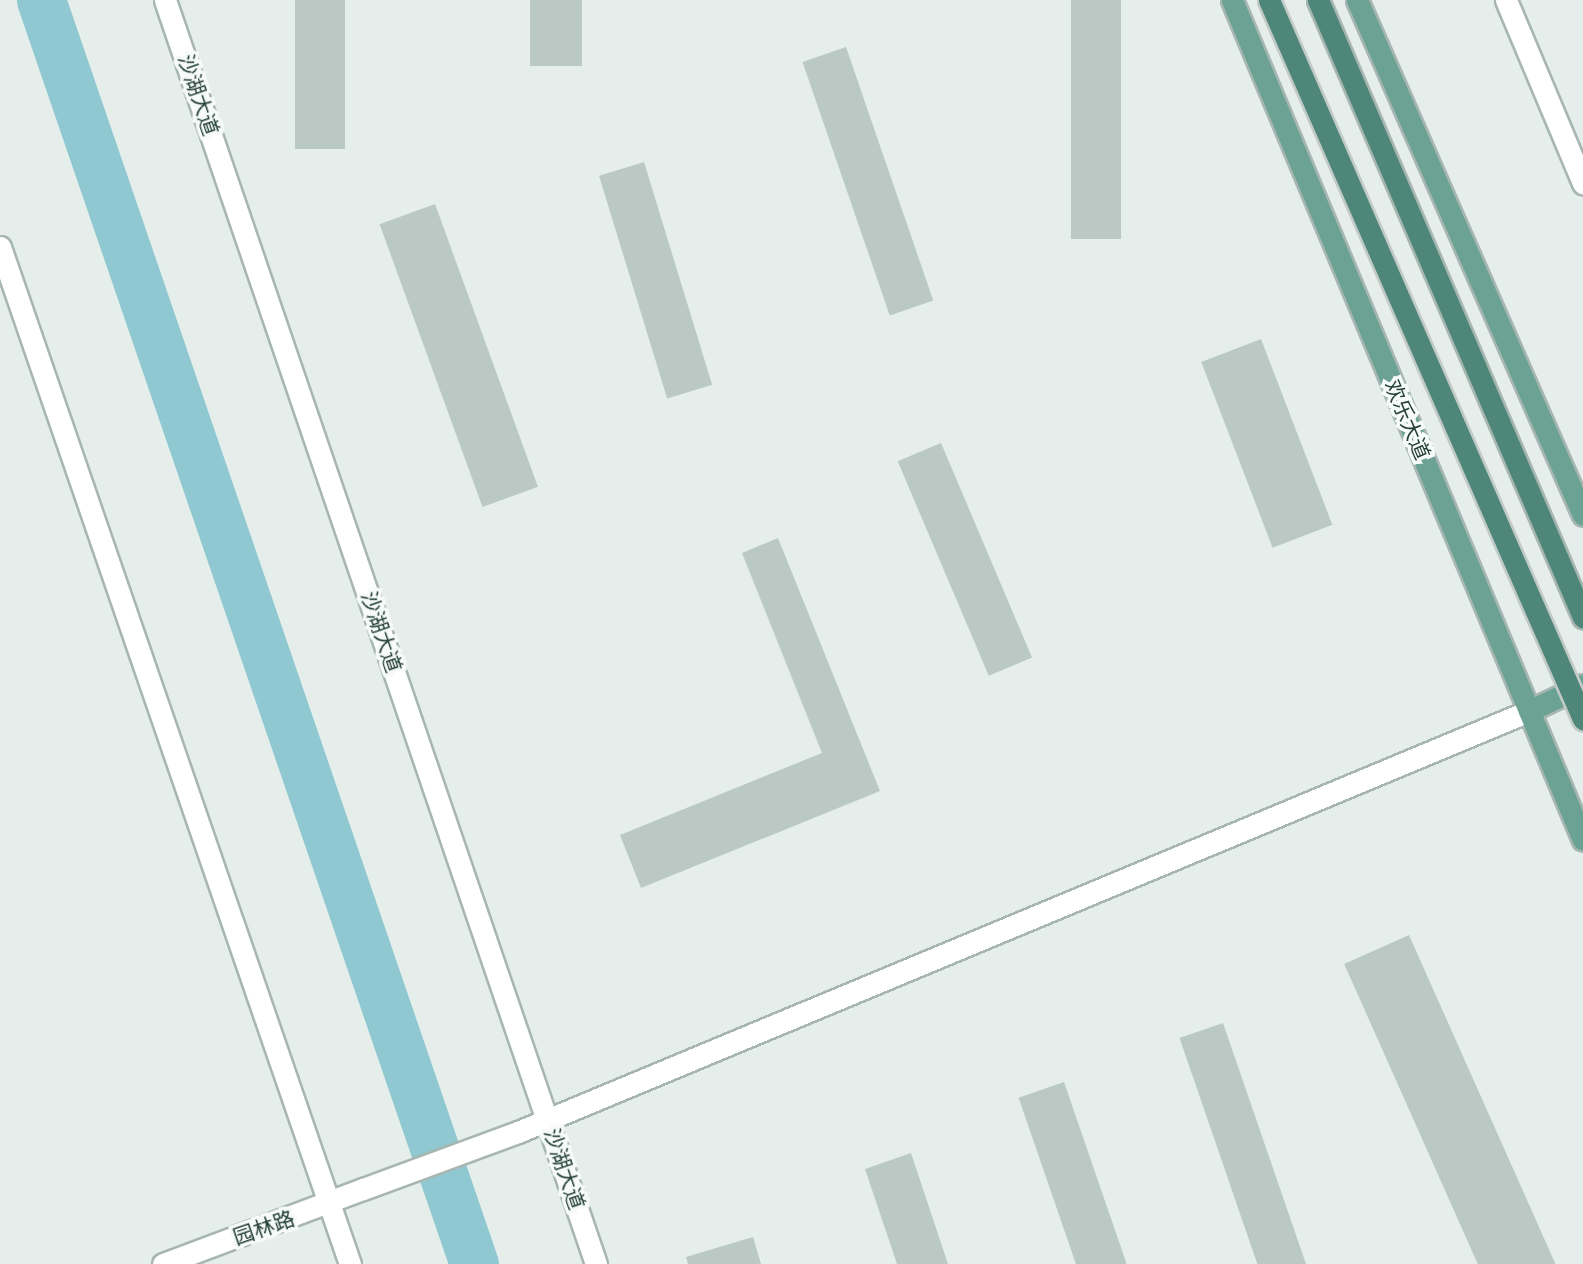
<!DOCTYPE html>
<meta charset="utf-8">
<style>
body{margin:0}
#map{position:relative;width:1583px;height:1264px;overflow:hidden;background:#e5eeea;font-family:Inter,"Noto Sans SC",sans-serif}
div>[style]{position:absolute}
.river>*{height:49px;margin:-24.5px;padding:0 24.5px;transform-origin:24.5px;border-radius:24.5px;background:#8fc8d1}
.building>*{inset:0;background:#bac9c3;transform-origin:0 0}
.roads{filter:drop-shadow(2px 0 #a7b6b1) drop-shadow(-2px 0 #a7b6b1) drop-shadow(0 2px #a7b6b1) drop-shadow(0 -2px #a7b6b1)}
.tertiary>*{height:21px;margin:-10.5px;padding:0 10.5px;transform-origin:10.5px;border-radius:10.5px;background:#fff}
.secondary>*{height:21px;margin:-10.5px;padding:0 10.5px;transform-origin:10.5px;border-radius:10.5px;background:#fff}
.primary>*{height:21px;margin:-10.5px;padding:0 10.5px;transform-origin:10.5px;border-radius:10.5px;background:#6ba293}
.trunk>*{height:21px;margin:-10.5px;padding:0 10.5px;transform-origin:10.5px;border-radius:10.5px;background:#4e8679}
.bridges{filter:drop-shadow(2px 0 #c2cac7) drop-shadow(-2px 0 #c2cac7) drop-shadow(0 2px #c2cac7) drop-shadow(0 -2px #c2cac7)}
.trunk-bridge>*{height:21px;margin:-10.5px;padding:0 10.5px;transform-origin:10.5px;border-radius:10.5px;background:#4e8679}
span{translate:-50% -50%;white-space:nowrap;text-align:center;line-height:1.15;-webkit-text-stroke:7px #f6faf8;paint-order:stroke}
.street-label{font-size:21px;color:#244038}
</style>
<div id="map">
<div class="river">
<div style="left:41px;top:0;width:1336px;rotate:71.09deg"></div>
</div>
<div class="building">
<div style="left:295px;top:0;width:50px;height:149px"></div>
<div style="left:530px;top:0;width:52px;height:66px"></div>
<div style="left:1071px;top:0;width:50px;height:239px"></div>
<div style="left:846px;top:47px;width:268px;height:46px;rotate:71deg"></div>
<div style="left:644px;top:162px;width:233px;height:47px;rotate:73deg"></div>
<div style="left:435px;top:204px;width:301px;height:59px;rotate:70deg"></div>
<div style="left:1261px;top:339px;width:199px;height:64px;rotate:69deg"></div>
<div style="left:941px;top:443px;width:233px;height:47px;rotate:67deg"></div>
<div style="clip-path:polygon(778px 538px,880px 791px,641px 888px,620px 835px,822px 753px,742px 553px)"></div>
<div style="left:1409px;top:935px;width:360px;height:71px;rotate:66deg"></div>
<div style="left:1223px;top:1023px;width:255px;height:46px;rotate:71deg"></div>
<div style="left:1064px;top:1082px;width:193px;height:48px;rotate:71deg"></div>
<div style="clip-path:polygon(911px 1153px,948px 1264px,897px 1264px,865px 1169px)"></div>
<div style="clip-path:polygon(753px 1237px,761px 1264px,688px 1264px,686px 1257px)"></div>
</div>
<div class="roads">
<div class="tertiary">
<div style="left:363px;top:1189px;width:165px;rotate:-20.2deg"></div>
<div style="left:518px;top:1132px;width:1095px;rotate:-22.61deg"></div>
</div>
<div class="secondary">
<div style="left:165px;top:0;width:1335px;rotate:71.17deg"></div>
<div style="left:1506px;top:0;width:199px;rotate:67.2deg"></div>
<div style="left:0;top:247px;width:1076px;rotate:71.01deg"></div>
<div style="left:163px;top:1264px;width:214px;rotate:-20.6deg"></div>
</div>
<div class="primary">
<div style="left:1232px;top:0;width:910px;rotate:67.32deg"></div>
<div style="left:1357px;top:0;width:562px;rotate:66.31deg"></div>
<div style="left:1529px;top:711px;width:60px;rotate:-25.7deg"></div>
</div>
<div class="trunk">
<div style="left:1318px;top:0;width:672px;rotate:66.76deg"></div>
</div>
</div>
<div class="bridges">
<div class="trunk-bridge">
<div style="left:1269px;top:0;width:785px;rotate:66.41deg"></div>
</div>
</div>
<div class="street-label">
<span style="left:198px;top:95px;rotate:71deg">沙湖大道</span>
<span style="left:1407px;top:420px;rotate:67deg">欢乐大道</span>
<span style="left:381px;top:632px;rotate:71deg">沙湖大道</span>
<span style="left:564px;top:1169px;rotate:71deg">沙湖大道</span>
<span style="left:264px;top:1228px;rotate:-19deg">园林路</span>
</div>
</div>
